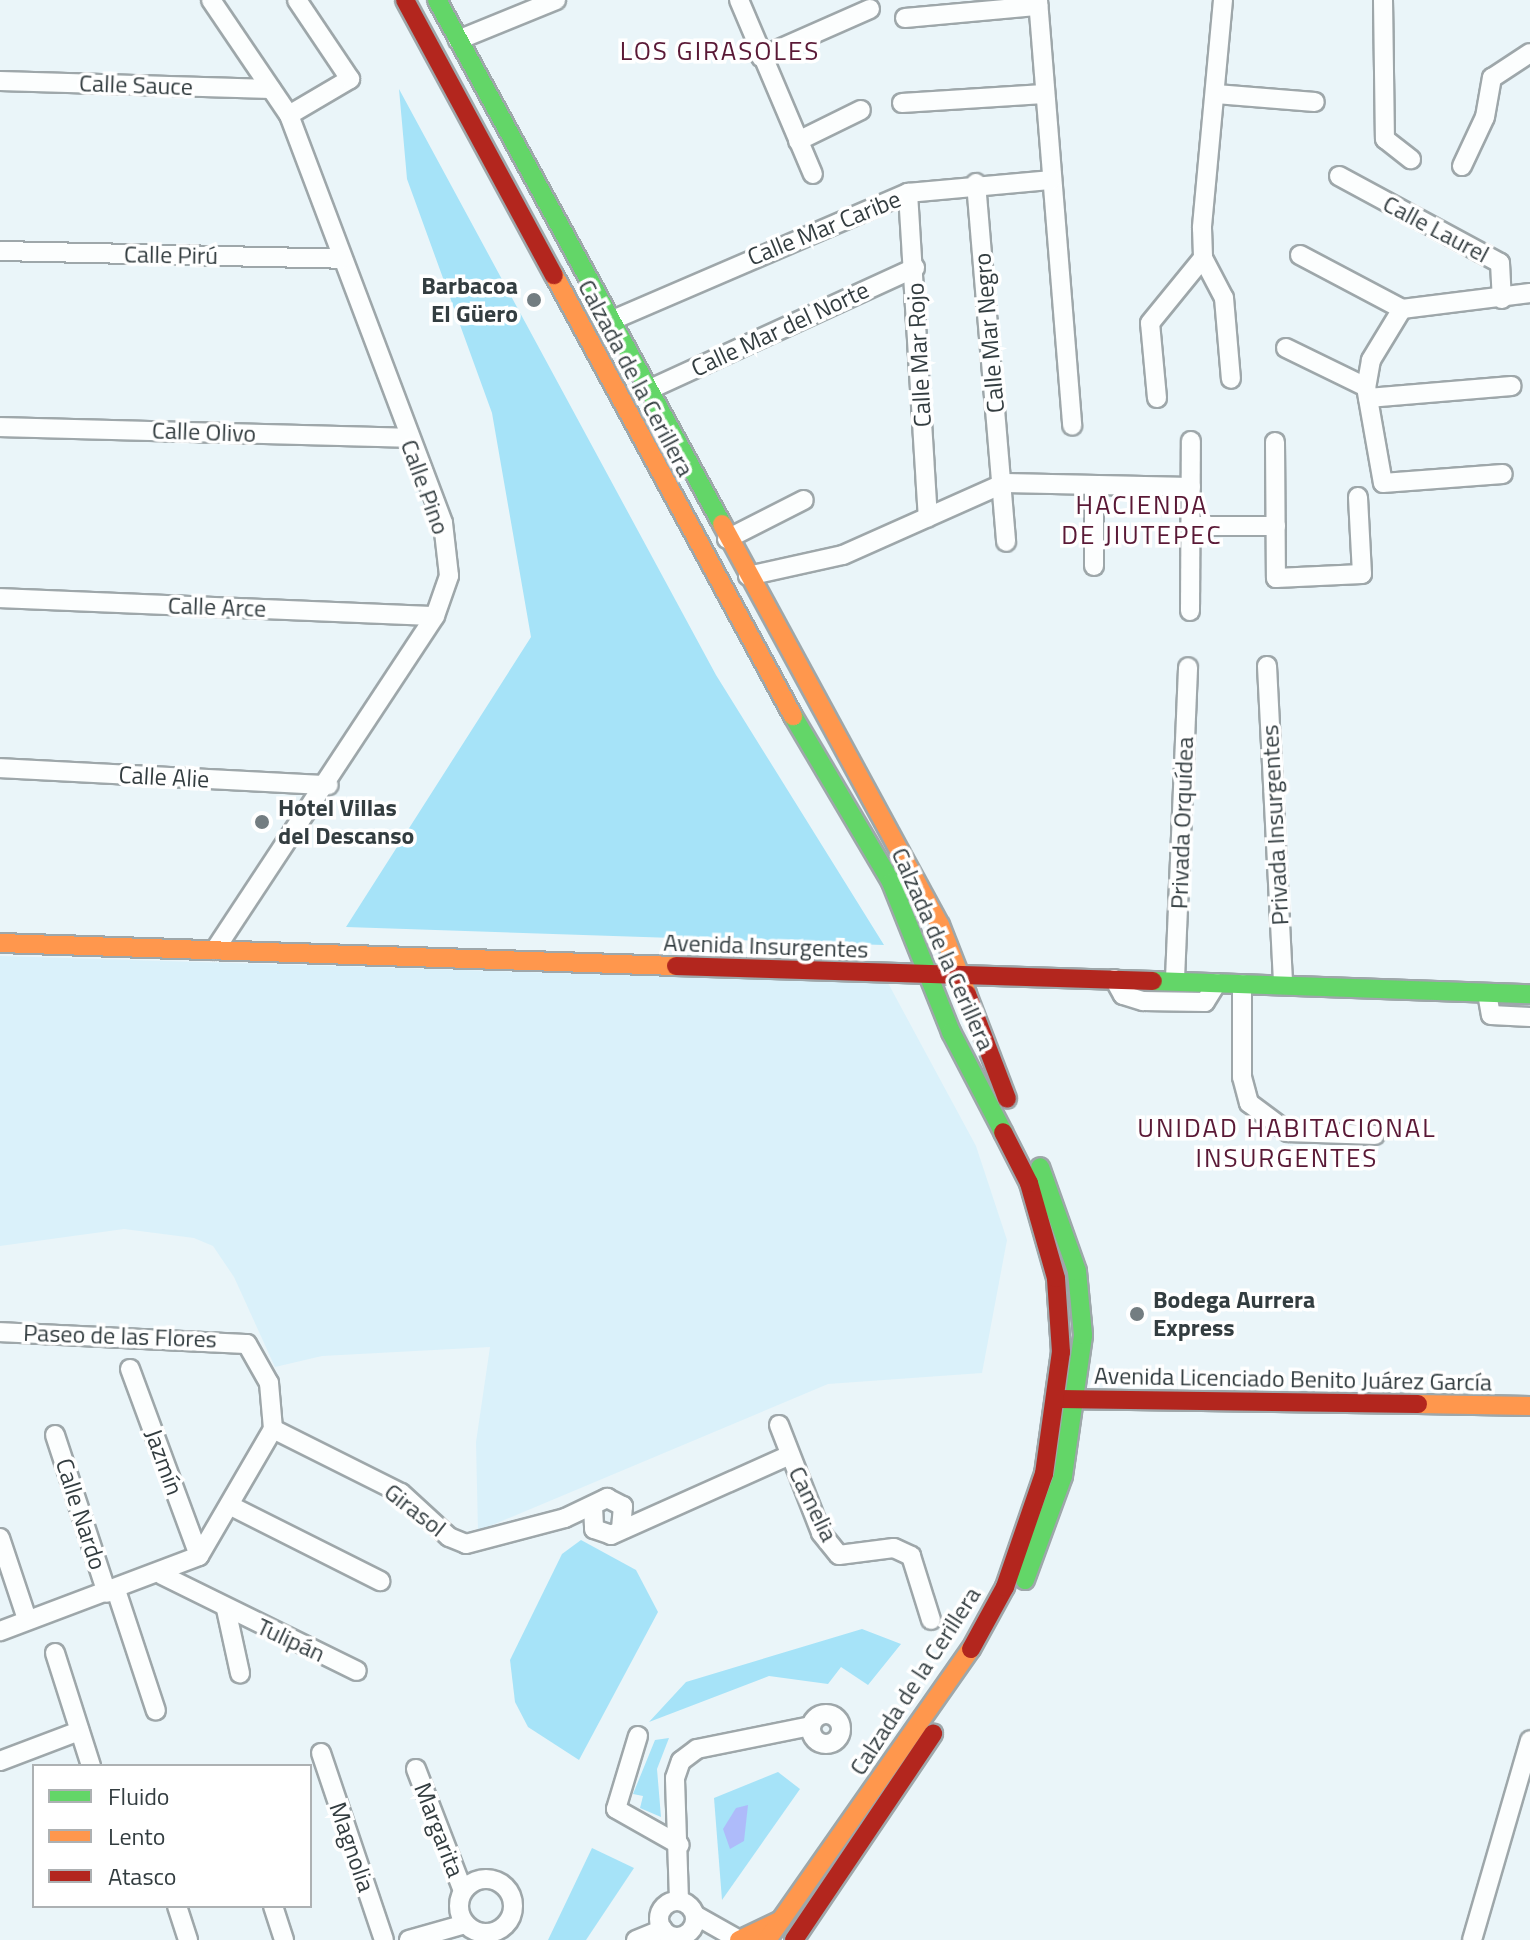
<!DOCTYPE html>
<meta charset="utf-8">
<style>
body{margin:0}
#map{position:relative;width:1530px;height:1940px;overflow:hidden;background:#eaf5f9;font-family:"Titillium Web",sans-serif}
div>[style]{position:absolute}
.built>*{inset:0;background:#daf1fa}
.green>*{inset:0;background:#a6e3f8}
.water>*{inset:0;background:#aebbfa}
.roads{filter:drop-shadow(2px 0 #9ea7aa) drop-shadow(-2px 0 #9ea7aa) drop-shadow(0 2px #9ea7aa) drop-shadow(0 -2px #9ea7aa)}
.street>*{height:18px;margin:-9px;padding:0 9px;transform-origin:9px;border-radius:9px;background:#fcfefe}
.street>.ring{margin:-9px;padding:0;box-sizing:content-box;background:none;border:18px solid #fcfefe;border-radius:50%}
.fast>*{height:18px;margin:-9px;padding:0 9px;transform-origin:9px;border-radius:9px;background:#63d668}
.slow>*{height:18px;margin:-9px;padding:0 9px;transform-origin:9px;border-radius:9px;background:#ff974d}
.jam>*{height:18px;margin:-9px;padding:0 9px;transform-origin:9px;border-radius:9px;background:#b3261e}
.dots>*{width:22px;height:22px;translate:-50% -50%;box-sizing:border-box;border:4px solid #fff;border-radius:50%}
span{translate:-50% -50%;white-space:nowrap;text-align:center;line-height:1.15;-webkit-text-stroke:7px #fff;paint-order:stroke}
.street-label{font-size:24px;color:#333d40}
.poi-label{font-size:24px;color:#333d40;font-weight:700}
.right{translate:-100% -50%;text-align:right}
.left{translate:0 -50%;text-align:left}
.neighbourhood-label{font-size:26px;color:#5a1936;letter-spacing:2px}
.legend{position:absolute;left:32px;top:1764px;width:280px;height:144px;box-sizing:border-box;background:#fff;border:2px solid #adb1b3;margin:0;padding:10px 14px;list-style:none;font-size:24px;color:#333d40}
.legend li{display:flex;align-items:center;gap:16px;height:40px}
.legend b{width:40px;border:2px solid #adb1b3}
</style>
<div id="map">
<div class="built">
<div style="clip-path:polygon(0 956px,888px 983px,976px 1146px,1007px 1240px,982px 1373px,828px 1384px,478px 1531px,476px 1442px,490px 1347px,322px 1356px,275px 1367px,234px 1277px,213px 1246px,194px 1238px,124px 1229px,0 1246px)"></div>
</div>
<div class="green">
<div style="clip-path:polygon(399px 89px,716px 675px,884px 945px,346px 927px,531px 637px,492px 413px,407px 179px)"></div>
<div style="clip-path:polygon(581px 1540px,636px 1570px,658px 1612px,579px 1760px,528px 1727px,515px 1702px,510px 1660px,562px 1554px)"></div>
<div style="clip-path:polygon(862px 1629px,901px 1644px,868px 1685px,841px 1667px,828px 1684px,769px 1676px,649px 1722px,686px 1682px)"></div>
<div style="clip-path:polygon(669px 1738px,657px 1769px,661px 1817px,640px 1808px,643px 1796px,633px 1794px,655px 1740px)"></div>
<div style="clip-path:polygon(778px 1772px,800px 1789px,722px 1900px,714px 1798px)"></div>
<div style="clip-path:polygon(592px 1848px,634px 1868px,586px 1940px,548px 1940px)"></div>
</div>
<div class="water">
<div style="clip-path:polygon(748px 1805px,744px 1841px,730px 1849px,723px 1829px,736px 1808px)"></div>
</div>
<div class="roads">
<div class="street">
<div style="left:211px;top:0;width:139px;rotate:55.9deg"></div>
<div style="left:289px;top:115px;width:436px;rotate:69.3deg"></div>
<div style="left:443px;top:523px;width:53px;rotate:83.5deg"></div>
<div style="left:449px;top:576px;width:42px;rotate:109.3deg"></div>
<div style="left:435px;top:616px;width:400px;rotate:123.4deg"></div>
<div style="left:739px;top:0;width:189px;rotate:67deg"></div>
<div style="left:1038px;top:0;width:427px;rotate:85.4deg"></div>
<div style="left:1223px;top:0;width:229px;rotate:95.3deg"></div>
<div style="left:1202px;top:228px;width:30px;rotate:88deg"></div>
<div style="left:1203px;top:258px;width:45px;rotate:62.3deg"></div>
<div style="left:1224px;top:298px;width:81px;rotate:85.1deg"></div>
<div style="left:1383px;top:0;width:139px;rotate:89.2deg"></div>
<div style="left:1385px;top:139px;width:33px;rotate:38deg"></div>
<div style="left:905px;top:18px;width:134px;rotate:-5.2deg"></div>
<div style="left:458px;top:40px;width:106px;rotate:-22.2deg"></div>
<div style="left:761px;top:57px;width:119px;rotate:-23.8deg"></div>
<div style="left:0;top:81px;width:271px;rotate:1.7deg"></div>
<div style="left:1216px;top:94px;width:99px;rotate:4.6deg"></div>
<div style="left:902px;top:103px;width:142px;rotate:-3.6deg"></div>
<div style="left:289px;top:115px;width:71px;rotate:-30.5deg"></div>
<div style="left:350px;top:79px;width:95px;rotate:-123.9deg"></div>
<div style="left:798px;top:141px;width:70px;rotate:-26.2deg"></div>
<div style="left:1462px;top:166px;width:54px;rotate:-64.9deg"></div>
<div style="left:1485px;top:117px;width:40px;rotate:-80deg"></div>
<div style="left:1492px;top:78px;width:45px;rotate:-33.3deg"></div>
<div style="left:1339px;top:176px;width:183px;rotate:28.4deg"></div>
<div style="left:1500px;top:263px;width:36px;rotate:87deg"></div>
<div style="left:976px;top:183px;width:360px;rotate:85.2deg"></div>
<div style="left:908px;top:193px;width:325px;rotate:86.5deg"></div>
<div style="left:0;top:251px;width:342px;rotate:1.3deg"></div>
<div style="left:1300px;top:255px;width:115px;rotate:27.9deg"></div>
<div style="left:1402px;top:309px;width:129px;rotate:-7.1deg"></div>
<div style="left:1402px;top:309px;width:60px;rotate:121.3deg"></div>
<div style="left:1371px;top:360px;width:27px;rotate:100deg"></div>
<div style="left:1366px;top:387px;width:97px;rotate:80deg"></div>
<div style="left:1383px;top:483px;width:120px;rotate:-4.3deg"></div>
<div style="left:608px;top:322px;width:327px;rotate:-23.3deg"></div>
<div style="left:908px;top:193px;width:144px;rotate:-5.2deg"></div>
<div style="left:1286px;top:348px;width:89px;rotate:26deg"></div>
<div style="left:646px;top:391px;width:296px;rotate:-24.6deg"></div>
<div style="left:1157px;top:398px;width:75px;rotate:-95.3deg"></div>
<div style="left:1150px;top:323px;width:84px;rotate:-50.8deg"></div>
<div style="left:1368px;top:398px;width:144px;rotate:-4.8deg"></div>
<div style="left:0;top:427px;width:407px;rotate:1.5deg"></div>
<div style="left:1275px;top:442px;width:136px;rotate:89.6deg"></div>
<div style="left:1276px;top:578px;width:86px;rotate:-2.7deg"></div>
<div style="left:1362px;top:574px;width:77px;rotate:-93deg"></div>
<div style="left:1191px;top:526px;width:85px"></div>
<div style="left:727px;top:539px;width:86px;rotate:-26.9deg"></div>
<div style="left:1094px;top:566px;width:81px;rotate:-90deg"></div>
<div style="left:748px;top:576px;width:97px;rotate:-12.5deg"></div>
<div style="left:843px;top:555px;width:177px;rotate:-24deg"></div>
<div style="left:1005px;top:483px;width:186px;rotate:1.2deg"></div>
<div style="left:0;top:598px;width:435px;rotate:2.4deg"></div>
<div style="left:1190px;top:611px;width:170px;rotate:-89.7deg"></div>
<div style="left:1267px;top:666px;width:319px;rotate:87.1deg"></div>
<div style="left:0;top:768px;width:329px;rotate:3deg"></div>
<div style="left:1114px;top:979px;width:18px;rotate:61deg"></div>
<div style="left:1123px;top:995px;width:21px;rotate:17deg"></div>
<div style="left:1143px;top:1001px;width:62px;rotate:0.9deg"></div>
<div style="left:1205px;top:1002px;width:22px;rotate:-58deg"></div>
<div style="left:1175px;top:979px;width:312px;rotate:-87.6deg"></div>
<div style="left:1242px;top:984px;width:93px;rotate:90deg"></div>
<div style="left:1242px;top:1077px;width:27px;rotate:75deg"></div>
<div style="left:1249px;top:1103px;width:49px;rotate:36.6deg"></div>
<div style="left:1288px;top:1132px;width:87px;rotate:2deg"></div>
<div style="left:1487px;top:993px;width:22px;rotate:80deg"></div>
<div style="left:1491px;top:1015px;width:39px;rotate:3deg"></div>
<div style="left:0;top:1332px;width:247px;rotate:2.8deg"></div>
<div style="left:247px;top:1344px;width:45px;rotate:60.6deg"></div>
<div style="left:269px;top:1383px;width:46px;rotate:85deg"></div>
<div style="left:273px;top:1429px;width:147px;rotate:120.2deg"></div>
<div style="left:199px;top:1556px;width:213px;rotate:159.3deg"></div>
<div style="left:130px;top:1369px;width:199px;rotate:69.7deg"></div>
<div style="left:779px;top:1425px;width:116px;rotate:68.7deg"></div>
<div style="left:821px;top:1533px;width:28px;rotate:51deg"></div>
<div style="left:839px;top:1555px;width:55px;rotate:-7.3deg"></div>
<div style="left:894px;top:1548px;width:19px;rotate:25deg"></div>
<div style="left:911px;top:1556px;width:67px;rotate:72.6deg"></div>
<div style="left:273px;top:1429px;width:143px;rotate:26.6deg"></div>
<div style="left:401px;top:1493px;width:65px;rotate:42.5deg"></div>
<div style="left:449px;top:1537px;width:18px;rotate:22deg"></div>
<div style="left:466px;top:1544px;width:102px;rotate:-14.7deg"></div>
<div style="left:565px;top:1518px;width:47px;rotate:-25.5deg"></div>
<div style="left:607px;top:1498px;width:18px;rotate:27deg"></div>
<div style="left:623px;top:1506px;width:23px;rotate:95deg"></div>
<div style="left:55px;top:1435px;width:166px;rotate:71.8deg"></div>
<div style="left:233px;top:1507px;width:165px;rotate:26.7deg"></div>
<div style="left:593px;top:1507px;width:22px;rotate:87deg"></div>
<div style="left:594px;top:1529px;width:18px;rotate:19deg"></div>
<div style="left:611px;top:1535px;width:196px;rotate:-24.1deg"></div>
<div style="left:0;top:1538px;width:85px;rotate:71.6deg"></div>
<div style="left:162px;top:1575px;width:217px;rotate:26.2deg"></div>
<div style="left:116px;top:1590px;width:127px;rotate:71.7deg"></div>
<div style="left:226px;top:1609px;width:66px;rotate:77.7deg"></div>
<div style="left:55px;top:1653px;width:119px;rotate:72.3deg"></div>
<div class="ring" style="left:811px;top:1714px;width:12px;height:12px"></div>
<div style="left:638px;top:1736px;width:76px;rotate:106.8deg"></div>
<div style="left:616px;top:1809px;width:73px;rotate:29.4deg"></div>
<div style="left:321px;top:1753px;width:197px;rotate:71.4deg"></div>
<div style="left:0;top:1761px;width:85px;rotate:-20.8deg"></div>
<div style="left:416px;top:1769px;width:131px;rotate:68.9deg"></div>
<div class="ring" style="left:459px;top:1879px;width:36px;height:36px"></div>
<div style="left:679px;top:1900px;width:122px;rotate:-91.9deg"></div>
<div style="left:675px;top:1778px;width:18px;rotate:-71deg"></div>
<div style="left:681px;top:1761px;width:20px;rotate:-37deg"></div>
<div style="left:697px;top:1749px;width:116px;rotate:-11.4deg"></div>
<div class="ring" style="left:659px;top:1901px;width:18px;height:18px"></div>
<div style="left:177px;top:1906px;width:36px;rotate:72deg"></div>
<div style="left:273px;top:1906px;width:36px;rotate:72deg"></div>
<div style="left:695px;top:1915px;width:51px;rotate:29.6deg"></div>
<div style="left:409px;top:1940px;width:58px;rotate:-15.9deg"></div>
<div style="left:636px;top:1940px;width:29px;rotate:-22deg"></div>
<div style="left:1472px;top:1940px;width:208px;rotate:-73.8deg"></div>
</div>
<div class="fast">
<div style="left:437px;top:0;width:596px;rotate:61.46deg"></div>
<div style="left:793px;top:716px;width:193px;rotate:59.4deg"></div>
<div style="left:891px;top:882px;width:162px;rotate:68.2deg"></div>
<div style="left:951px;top:1032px;width:113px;rotate:62.5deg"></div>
<div style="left:1153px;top:981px;width:377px;rotate:2deg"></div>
<div style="left:1025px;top:1580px;width:111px;rotate:-69.9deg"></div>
<div style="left:1063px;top:1476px;width:142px;rotate:-81.9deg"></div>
<div style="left:1083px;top:1335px;width:64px;rotate:-95.4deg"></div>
<div style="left:1077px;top:1271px;width:110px;rotate:-109.6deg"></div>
</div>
<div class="slow">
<div style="left:554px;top:275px;width:502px;rotate:61.54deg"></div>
<div style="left:722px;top:524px;width:456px;rotate:61.5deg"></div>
<div style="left:940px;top:925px;width:74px;rotate:68.6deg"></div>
<div style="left:0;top:943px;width:676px;rotate:1.95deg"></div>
<div style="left:1418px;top:1404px;width:112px;rotate:1deg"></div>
<div style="left:739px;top:1940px;width:47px;rotate:-25.5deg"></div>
<div style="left:767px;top:1940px;width:355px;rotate:-55deg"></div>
</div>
<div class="jam">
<div style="left:405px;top:0;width:313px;rotate:61.6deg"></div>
<div style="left:676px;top:966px;width:477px;rotate:1.8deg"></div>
<div style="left:967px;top:994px;width:112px;rotate:69.1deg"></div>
<div style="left:1058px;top:1399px;width:360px;rotate:0.8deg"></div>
<div style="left:971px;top:1649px;width:71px;rotate:-61.3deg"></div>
<div style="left:1005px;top:1587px;width:120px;rotate:-71deg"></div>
<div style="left:1044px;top:1474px;width:123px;rotate:-82.1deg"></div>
<div style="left:1061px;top:1352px;width:74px;rotate:-93.9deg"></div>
<div style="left:1056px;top:1278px;width:99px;rotate:-105.9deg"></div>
<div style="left:1029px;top:1183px;width:57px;rotate:-117deg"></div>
<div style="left:794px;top:1940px;width:249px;rotate:-56deg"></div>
</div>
</div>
<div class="dots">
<div style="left:534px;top:300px;background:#737d81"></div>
<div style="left:262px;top:822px;background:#737d81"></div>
<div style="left:1137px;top:1314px;background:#737d81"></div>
</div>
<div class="street-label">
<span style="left:136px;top:85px;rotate:2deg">Calle Sauce</span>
<span style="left:824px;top:228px;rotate:-22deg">Calle Mar Caribe</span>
<span style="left:1436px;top:229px;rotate:28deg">Calle Laurel</span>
<span style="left:171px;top:255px;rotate:1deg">Calle Pirú</span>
<span style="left:780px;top:329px;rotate:-25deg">Calle Mar del Norte</span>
<span style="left:989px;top:333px;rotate:-95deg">Calle Mar Negro</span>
<span style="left:919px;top:355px;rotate:-93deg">Calle Mar Rojo</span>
<span style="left:636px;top:378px;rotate:62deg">Calzada de la Cerillera</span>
<span style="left:204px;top:432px;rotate:2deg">Calle Olivo</span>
<span style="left:425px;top:487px;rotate:70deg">Calle Pino</span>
<span style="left:217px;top:607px;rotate:2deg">Calle Arce</span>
<span style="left:164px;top:777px;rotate:3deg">Calle Alie</span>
<span style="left:1182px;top:823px;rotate:-88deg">Privada Orquídea</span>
<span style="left:1275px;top:825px;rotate:-93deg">Privada Insurgentes</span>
<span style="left:766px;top:946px;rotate:2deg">Avenida Insurgentes</span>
<span style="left:943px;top:949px;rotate:66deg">Calzada de la Cerillera</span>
<span style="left:120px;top:1336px;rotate:2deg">Paseo de las Flores</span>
<span style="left:1293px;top:1379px;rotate:1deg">Avenida Licenciado Benito Juárez García</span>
<span style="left:164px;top:1462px;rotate:70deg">Jazmín</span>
<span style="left:813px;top:1504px;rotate:64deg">Camelia</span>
<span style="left:415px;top:1510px;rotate:38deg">Girasol</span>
<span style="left:81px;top:1514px;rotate:72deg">Calle Nardo</span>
<span style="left:291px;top:1640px;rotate:25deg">Tulipán</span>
<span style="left:915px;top:1681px;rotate:-57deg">Calzada de la Cerillera</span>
<span style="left:439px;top:1830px;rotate:69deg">Margarita</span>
<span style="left:352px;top:1847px;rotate:71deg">Magnolia</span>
</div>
<div class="poi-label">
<span class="right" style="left:518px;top:300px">Barbacoa<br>El Güero</span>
<span class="left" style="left:278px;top:822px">Hotel Villas<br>del Descanso</span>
<span class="left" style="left:1153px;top:1314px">Bodega Aurrera<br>Express</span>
</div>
<div class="neighbourhood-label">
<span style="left:720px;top:51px">LOS GIRASOLES</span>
<span style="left:1142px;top:520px">HACIENDA<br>DE JIUTEPEC</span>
<span style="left:1287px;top:1143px">UNIDAD HABITACIONAL<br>INSURGENTES</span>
</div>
<ul class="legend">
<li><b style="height:10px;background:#63d668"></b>Fluido</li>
<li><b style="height:10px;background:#ff974d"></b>Lento</li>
<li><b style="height:10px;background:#b3261e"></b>Atasco</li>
</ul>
</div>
